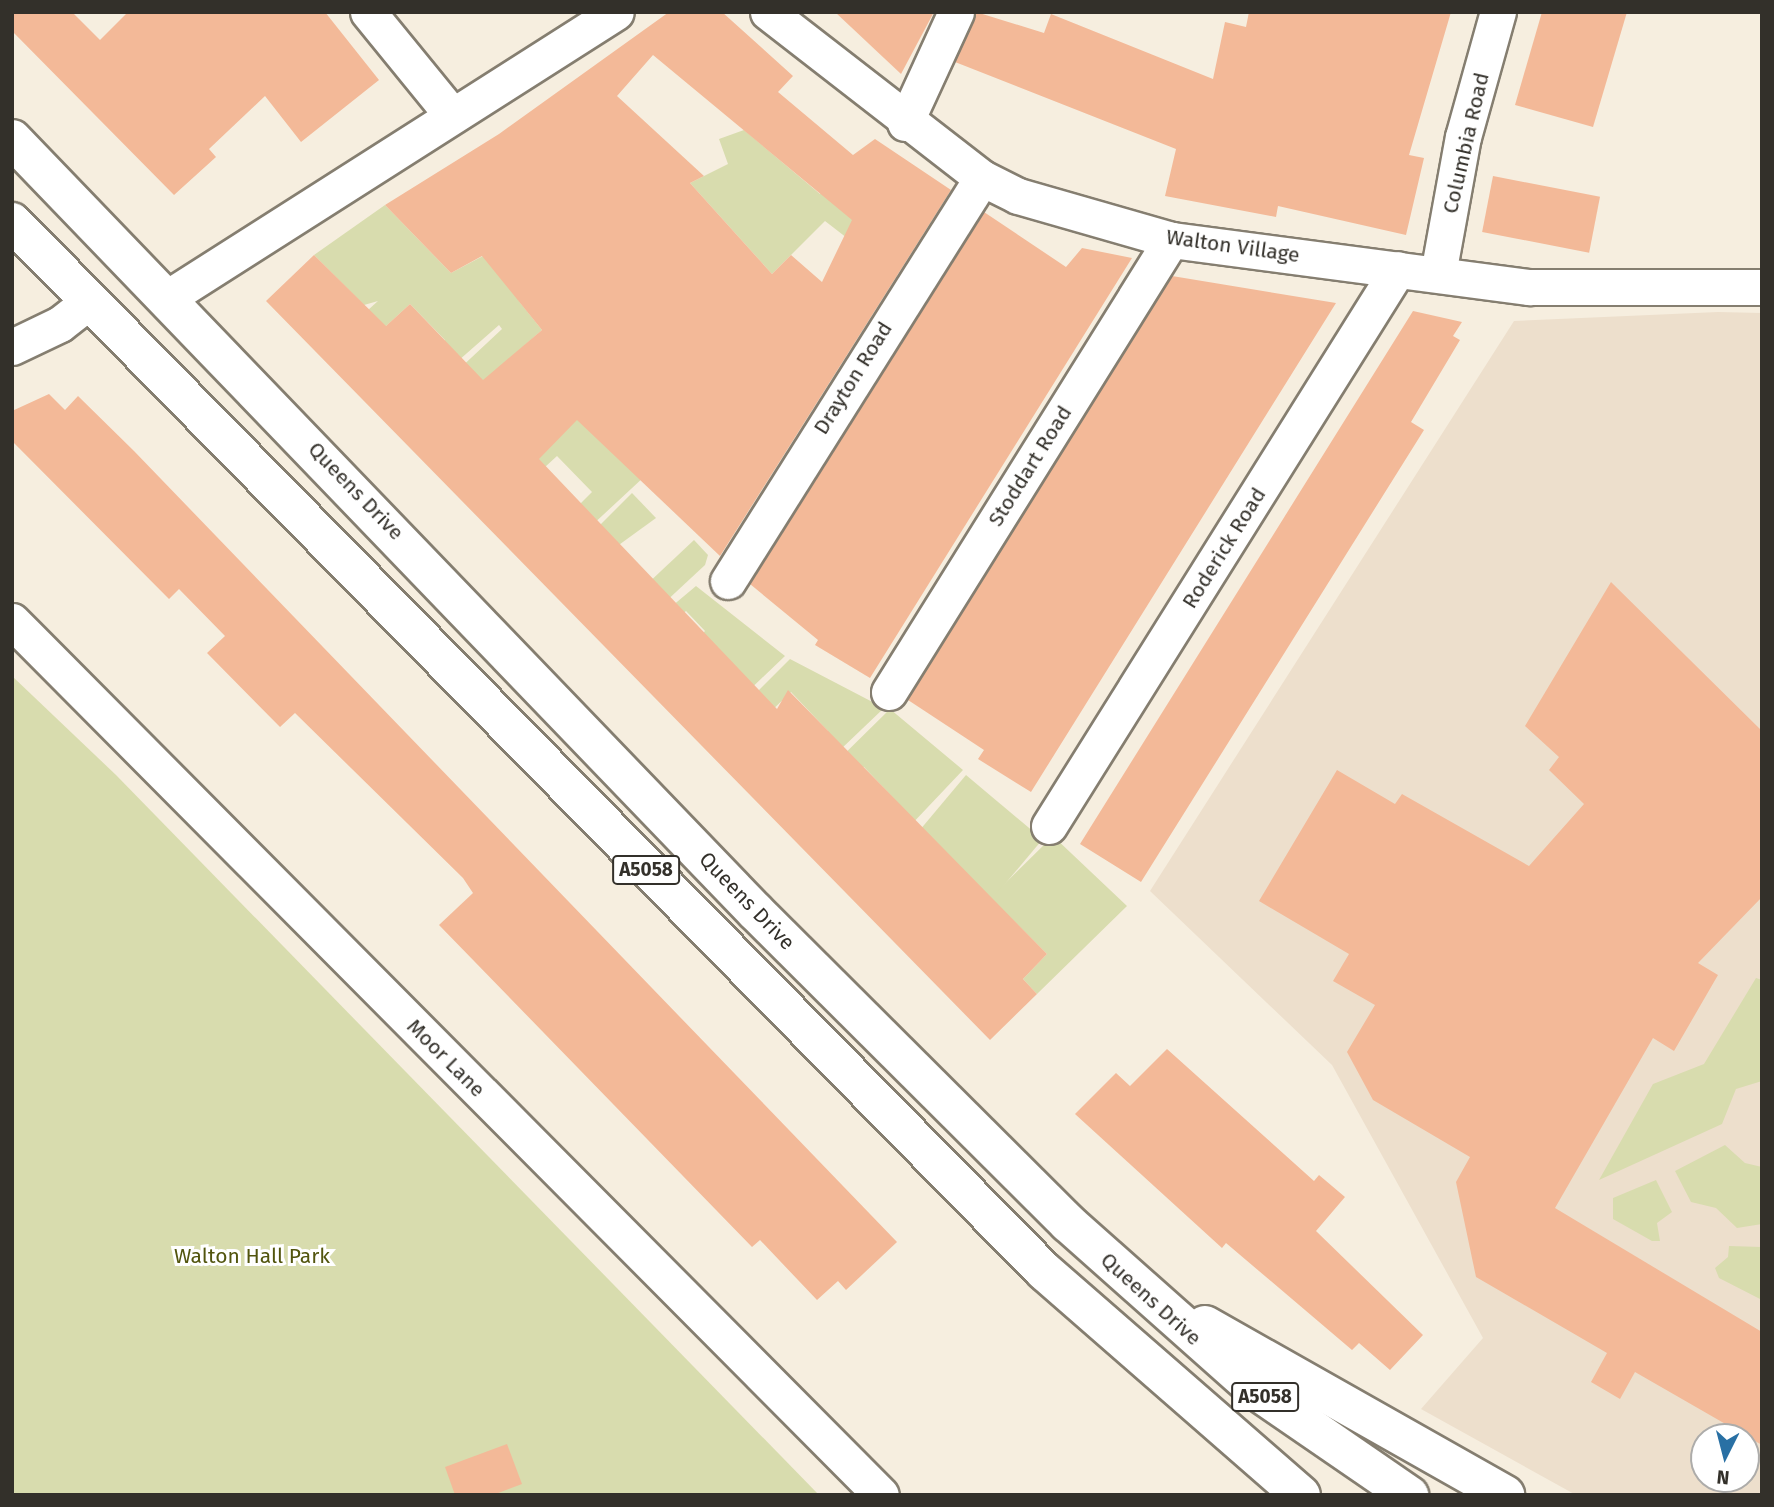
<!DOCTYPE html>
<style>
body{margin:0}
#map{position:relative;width:1774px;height:1507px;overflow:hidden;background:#f6eedf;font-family:"Fira Sans",sans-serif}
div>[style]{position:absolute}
.education>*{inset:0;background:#eddfcc}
.green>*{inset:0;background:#d8dcae;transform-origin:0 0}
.building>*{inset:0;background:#f3b998;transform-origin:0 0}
.roads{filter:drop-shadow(2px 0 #857e70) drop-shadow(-2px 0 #857e70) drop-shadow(0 2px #857e70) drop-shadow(0 -2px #857e70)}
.minor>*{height:35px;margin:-17.5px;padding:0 17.5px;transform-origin:17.5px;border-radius:17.5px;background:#fff}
.trunk>*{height:38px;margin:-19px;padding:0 19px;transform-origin:19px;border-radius:19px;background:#fff}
span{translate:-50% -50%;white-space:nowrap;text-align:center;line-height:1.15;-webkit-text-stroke:6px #fff;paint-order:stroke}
.shield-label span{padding:2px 5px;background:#fff;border:2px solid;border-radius:5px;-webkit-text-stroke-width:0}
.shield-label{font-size:19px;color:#33302a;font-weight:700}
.street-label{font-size:21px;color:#33302a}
.park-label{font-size:21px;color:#52550e}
.frame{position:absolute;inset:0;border:14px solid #33302a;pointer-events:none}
.north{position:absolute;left:1690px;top:1423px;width:70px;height:70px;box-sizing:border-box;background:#fff;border:2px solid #adacaa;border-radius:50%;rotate:186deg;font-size:19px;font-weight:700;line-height:28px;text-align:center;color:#33302a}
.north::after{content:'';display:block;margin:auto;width:24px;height:32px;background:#2970a4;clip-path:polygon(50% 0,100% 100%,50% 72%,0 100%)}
</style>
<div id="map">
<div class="education">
<div style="clip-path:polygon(evenodd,1718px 312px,1762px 313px,1762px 1495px,1576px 1495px,1421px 1409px,1483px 1338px,1332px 1065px,1150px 891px,1514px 321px,1718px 312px,1704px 1437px,1746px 1437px,1746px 1479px,1704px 1479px,1704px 1437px)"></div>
</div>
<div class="green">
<div style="clip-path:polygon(744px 130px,820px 194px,853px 155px,887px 179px,847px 238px,825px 221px,772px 274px,690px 183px,728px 164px,719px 139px)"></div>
<div style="clip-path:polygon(385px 205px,451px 273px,543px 224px,518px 300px,542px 330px,459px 403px,441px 386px,502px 329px,499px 325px,442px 375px,445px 340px,410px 304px,385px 327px,368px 310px,378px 301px,364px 305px,314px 255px)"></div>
<div style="clip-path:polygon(577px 404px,645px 476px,589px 528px,573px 511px,592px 492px,557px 456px,532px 479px,515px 462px)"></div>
<div style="clip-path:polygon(632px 493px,656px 518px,605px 555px,588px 537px)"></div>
<div style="clip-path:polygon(694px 540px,708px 555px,705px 565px,662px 605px,644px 587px)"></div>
<div style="clip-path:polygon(696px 586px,785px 656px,740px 699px,690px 647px,705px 631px,686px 611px,668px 627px,659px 617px)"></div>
<div style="clip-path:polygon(790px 659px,884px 708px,818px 771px,828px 731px,791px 692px,765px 717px,748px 701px)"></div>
<div style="clip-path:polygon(12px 676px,116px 775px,819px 1495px,12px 1495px)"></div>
<div style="clip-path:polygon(890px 709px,963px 770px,891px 846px,901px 806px,864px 767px,822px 776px)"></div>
<div style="left:966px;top:775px;width:100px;height:105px;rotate:40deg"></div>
<div style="clip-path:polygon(1053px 836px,1127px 906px,1037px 994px,1023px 979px,1047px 954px,1010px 917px,965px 923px)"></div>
<div style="clip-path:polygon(1756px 978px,1762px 980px,1762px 1081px,1736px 1089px,1722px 1124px,1599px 1180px,1653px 1084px,1704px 1064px)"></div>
<div style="clip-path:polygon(1725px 1145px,1745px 1163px,1762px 1167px,1762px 1224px,1737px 1228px,1716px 1208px,1691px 1202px,1675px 1171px)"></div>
<div style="clip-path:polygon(1656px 1180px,1672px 1212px,1657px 1223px,1660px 1241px,1652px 1241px,1613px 1219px,1613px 1198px)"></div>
<div style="clip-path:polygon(1729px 1246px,1762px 1247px,1762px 1300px,1719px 1278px,1715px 1268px,1728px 1257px)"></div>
</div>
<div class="building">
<div style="clip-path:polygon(12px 12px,72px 12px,100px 40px,128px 12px,325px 12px,379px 80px,301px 142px,265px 96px,209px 149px,216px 157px,174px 195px,12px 31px)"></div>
<div style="clip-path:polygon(evenodd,669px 12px,722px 12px,793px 76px,778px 92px,853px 155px,875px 139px,951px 190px,720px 556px,577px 420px,539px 459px,777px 709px,788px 690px,1047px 954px,1023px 979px,1037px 994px,990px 1040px,266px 301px,314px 255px,386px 326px,410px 304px,483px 380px,542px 330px,482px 256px,451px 273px,385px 205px,499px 134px,669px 12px,653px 55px,852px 220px,822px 282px,791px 255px,772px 274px,690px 183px,704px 176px,617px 96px,653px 55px)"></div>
<div style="clip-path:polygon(835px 12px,934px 12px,901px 74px)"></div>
<div style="clip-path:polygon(976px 12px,1044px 33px,1051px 14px,1213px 79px,1225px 22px,1246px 27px,1249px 12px,1451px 12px,1409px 155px,1424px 158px,1406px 235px,1278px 206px,1276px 217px,1165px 196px,1176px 149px,955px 62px)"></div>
<div style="clip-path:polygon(1542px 12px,1627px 12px,1593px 127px,1515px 105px)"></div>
<div style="left:1493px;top:176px;width:109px;height:57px;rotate:11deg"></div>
<div style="clip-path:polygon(984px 212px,1066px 267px,1082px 248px,1132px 258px,870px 678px,815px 645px,818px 640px,750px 584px)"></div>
<div style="clip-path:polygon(1172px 276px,1336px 303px,1031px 792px,978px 759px,984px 750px,908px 700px)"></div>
<div style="clip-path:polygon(1413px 311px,1462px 322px,1453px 336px,1460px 340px,1411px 422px,1424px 430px,1141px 882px,1080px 844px)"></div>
<div style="clip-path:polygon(49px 394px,65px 410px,78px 396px,134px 451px,897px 1242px,846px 1290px,838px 1281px,817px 1300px,760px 1240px,752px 1247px,439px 925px,473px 893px,463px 878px,295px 713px,280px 727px,207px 653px,225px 636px,179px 589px,169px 599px,12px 441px,12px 411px)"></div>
<div style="clip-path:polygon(1611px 582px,1762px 731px,1762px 897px,1698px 963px,1718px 975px,1674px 1051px,1653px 1038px,1555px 1208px,1762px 1332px,1762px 1445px,1635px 1372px,1620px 1399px,1591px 1382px,1607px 1353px,1476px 1277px,1456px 1182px,1470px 1157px,1373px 1100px,1347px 1052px,1375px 1005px,1333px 981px,1349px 954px,1259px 901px,1337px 770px,1395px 804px,1402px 794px,1529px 866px,1584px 804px,1549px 770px,1559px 757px,1525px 726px)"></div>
<div style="clip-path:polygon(1167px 1049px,1314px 1181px,1319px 1175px,1345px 1197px,1316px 1231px,1423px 1335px,1390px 1370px,1359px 1343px,1352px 1350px,1226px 1243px,1222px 1248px,1075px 1114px,1116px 1073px,1130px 1086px)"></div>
<div style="clip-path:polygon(507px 1444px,522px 1484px,493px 1495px,455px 1495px,445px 1467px)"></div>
</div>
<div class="roads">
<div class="minor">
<div style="left:368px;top:12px;width:133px;rotate:50.8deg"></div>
<div style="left:768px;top:12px;width:271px;rotate:37.8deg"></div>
<div style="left:982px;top:178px;width:40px;rotate:26.6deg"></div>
<div style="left:1018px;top:196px;width:159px;rotate:16deg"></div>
<div style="left:1171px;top:240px;width:361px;rotate:7.5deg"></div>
<div style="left:1529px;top:287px;width:233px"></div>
<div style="left:905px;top:123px;width:122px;rotate:-65.3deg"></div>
<div style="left:1438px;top:274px;width:139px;rotate:-79.7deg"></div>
<div style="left:1463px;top:137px;width:130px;rotate:-74.4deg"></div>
<div style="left:167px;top:298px;width:532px;rotate:-32.5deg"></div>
<div style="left:12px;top:347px;width:53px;rotate:-25.6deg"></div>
<div style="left:60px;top:324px;width:37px;rotate:-38deg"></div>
<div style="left:728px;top:581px;width:476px;rotate:-57.8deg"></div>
<div style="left:12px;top:621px;width:1232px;rotate:45.16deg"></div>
<div style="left:889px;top:692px;width:533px;rotate:-58.04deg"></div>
<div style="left:1049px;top:826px;width:657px;rotate:-57.93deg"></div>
</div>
<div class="trunk">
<div style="left:12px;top:139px;width:1073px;rotate:46.1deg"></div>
<div style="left:756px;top:912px;width:441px;rotate:44.9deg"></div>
<div style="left:1068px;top:1223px;width:251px;rotate:41.6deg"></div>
<div style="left:1256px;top:1390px;width:186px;rotate:34.5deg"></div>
<div style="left:12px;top:222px;width:1472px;rotate:45.47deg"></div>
<div style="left:1044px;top:1271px;width:341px;rotate:41.1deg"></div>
<div style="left:1205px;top:1325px;width:345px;rotate:29.5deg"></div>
</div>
</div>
<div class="shield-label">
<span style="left:646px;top:870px">A5058</span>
<span style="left:1265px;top:1397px">A5058</span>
</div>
<div class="street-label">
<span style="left:1466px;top:143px;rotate:-77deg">Columbia Road</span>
<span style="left:1233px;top:246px;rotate:8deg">Walton Village</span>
<span style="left:853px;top:378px;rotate:-58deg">Drayton Road</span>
<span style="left:1030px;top:466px;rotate:-58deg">Stoddart Road</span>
<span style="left:356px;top:491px;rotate:46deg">Queens Drive</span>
<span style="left:1224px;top:548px;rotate:-58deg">Roderick Road</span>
<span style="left:747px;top:901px;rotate:46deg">Queens Drive</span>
<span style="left:446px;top:1058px;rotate:45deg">Moor Lane</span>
<span style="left:1151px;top:1299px;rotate:42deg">Queens Drive</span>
</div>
<div class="park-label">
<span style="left:252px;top:1256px">Walton Hall Park</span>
</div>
<div class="frame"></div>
<div class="north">N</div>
</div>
